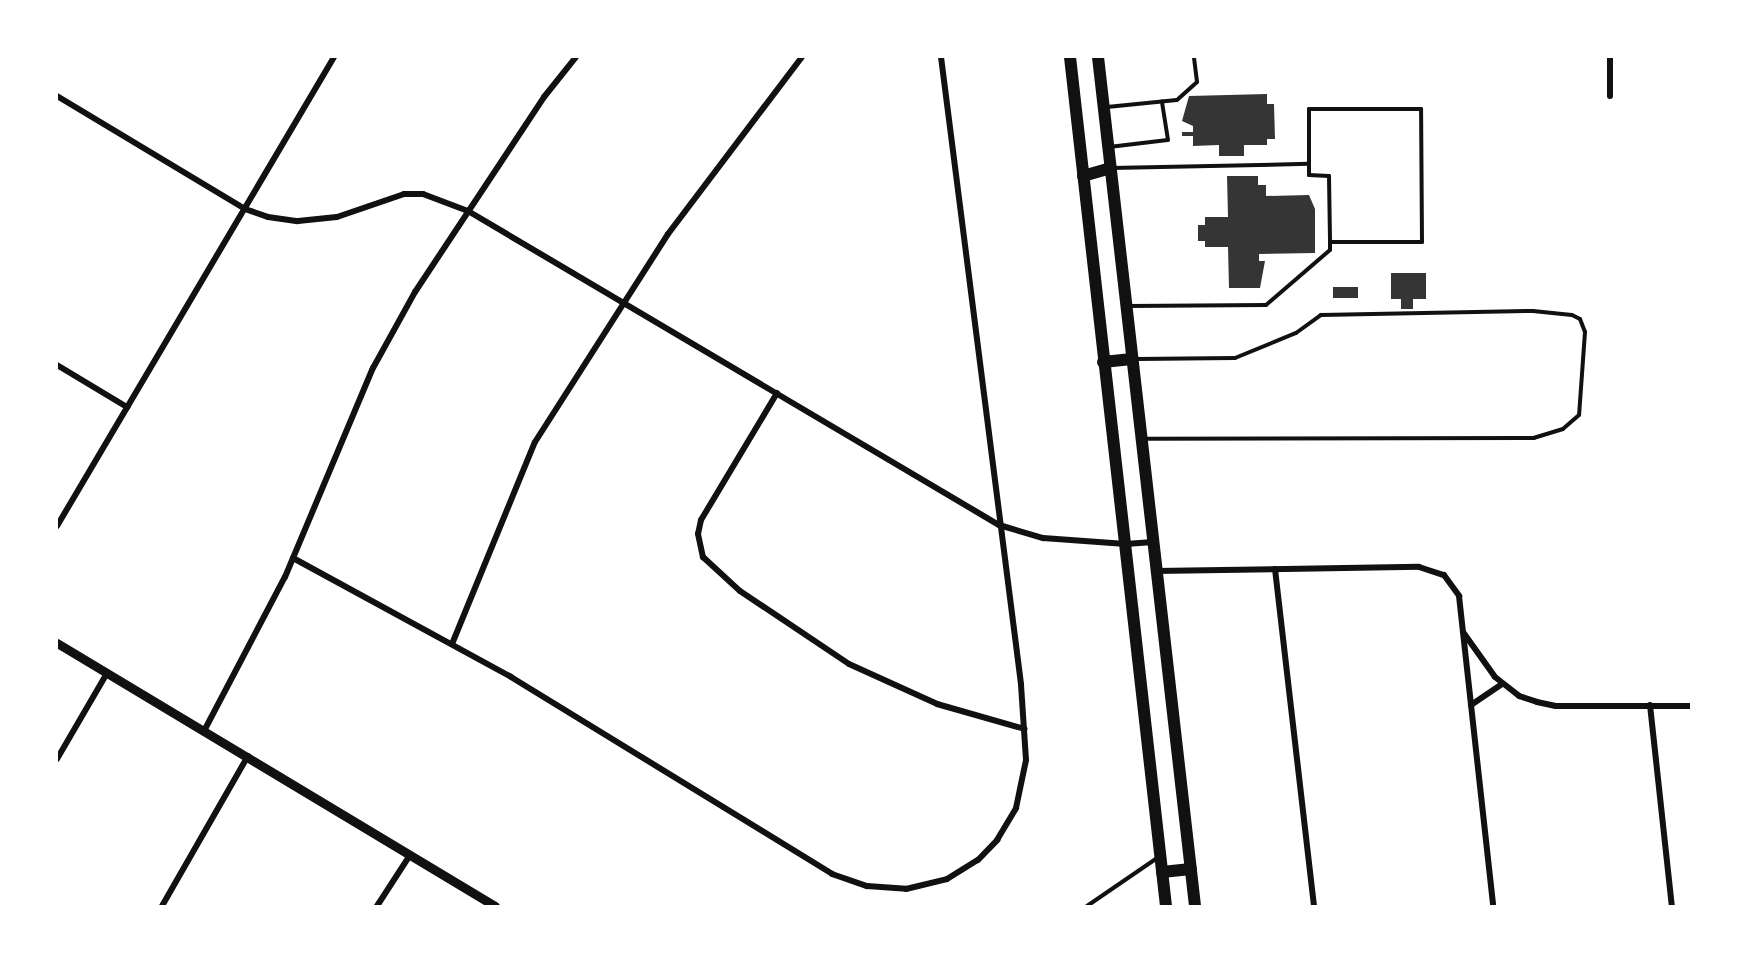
<!DOCTYPE html>
<style>
body{margin:0}
#map{position:relative;width:1748px;height:963px;overflow:hidden;background:#fff;font-family:Lato,sans-serif}
div>[style]{position:absolute}
.building>*{inset:0;background:#353535;transform-origin:0 0}
.service>*{height:4px;margin:-2px;padding:0 2px;transform-origin:2px;border-radius:2px;background:#111}
.minor>*{height:6px;margin:-3px;padding:0 3px;transform-origin:3px;border-radius:3px;background:#111}
.tertiary>*{height:9px;margin:-4.5px;padding:0 4.5px;transform-origin:4.5px;border-radius:4.5px;background:#111}
.primary>*{height:12px;margin:-6px;padding:0 6px;transform-origin:6px;border-radius:6px;background:#111}
span{translate:-50% -50%;white-space:nowrap;text-align:center;line-height:1.15;-webkit-text-stroke:4.5px #fff;paint-order:stroke}
.frame{position:absolute;inset:0;border:58px solid #fff;pointer-events:none}
</style>
<div id="map">
<div class="building">
<div style="clip-path:polygon(1267px 94px,1267px 104px,1274px 104px,1275px 139px,1267px 139px,1267px 145px,1244px 145px,1244px 156px,1219px 156px,1219px 145px,1193px 146px,1193px 136px,1182px 136px,1182px 132px,1193px 132px,1193px 126px,1182px 121px,1189px 96px)"></div>
<div style="clip-path:polygon(1227px 176px,1258px 176px,1258px 185px,1266px 185px,1266px 196px,1309px 195px,1315px 209px,1315px 253px,1259px 254px,1259px 261px,1265px 261px,1260px 288px,1229px 288px,1228px 247px,1205px 247px,1205px 241px,1198px 241px,1198px 225px,1205px 225px,1205px 217px,1228px 217px)"></div>
<div style="clip-path:polygon(1391px 273px,1426px 273px,1426px 299px,1413px 299px,1413px 309px,1401px 309px,1401px 299px,1391px 299px)"></div>
<div style="left:1333px;top:287px;width:25px;height:11px"></div>
</div>
<div class="service">
<div style="left:1107px;top:107px;width:70px;rotate:-5.7deg"></div>
<div style="left:1177px;top:100px;width:27px;rotate:-42deg"></div>
<div style="left:1197px;top:82px;width:25px;rotate:-97deg"></div>
<div style="left:1109px;top:147px;width:59px;rotate:-6.8deg"></div>
<div style="left:1168px;top:140px;width:39px;rotate:-99deg"></div>
<div style="left:1112px;top:168px;width:197px;rotate:-1.2deg"></div>
<div style="left:1309px;top:164px;width:11px;rotate:90deg"></div>
<div style="left:1309px;top:175px;width:20px;rotate:3deg"></div>
<div style="left:1329px;top:176px;width:66px;rotate:89.1deg"></div>
<div style="left:1330px;top:242px;width:92px"></div>
<div style="left:1422px;top:242px;width:133px;rotate:-90.4deg"></div>
<div style="left:1421px;top:109px;width:112px;rotate:180deg"></div>
<div style="left:1309px;top:109px;width:55px;rotate:90deg"></div>
<div style="left:1128px;top:306px;width:138px;rotate:-0.4deg"></div>
<div style="left:1266px;top:305px;width:84px;rotate:-40.7deg"></div>
<div style="left:1330px;top:250px;width:8px;rotate:-90deg"></div>
<div style="left:1136px;top:359px;width:99px;rotate:-0.6deg"></div>
<div style="left:1235px;top:358px;width:66px;rotate:-22.3deg"></div>
<div style="left:1296px;top:333px;width:31px;rotate:-36deg"></div>
<div style="left:1321px;top:315px;width:212px;rotate:-1.1deg"></div>
<div style="left:1533px;top:311px;width:39px;rotate:6deg"></div>
<div style="left:1572px;top:315px;width:9px;rotate:27deg"></div>
<div style="left:1580px;top:319px;width:14px;rotate:69deg"></div>
<div style="left:1585px;top:332px;width:83px;rotate:94.1deg"></div>
<div style="left:1579px;top:415px;width:21px;rotate:139deg"></div>
<div style="left:1563px;top:429px;width:30px;rotate:163deg"></div>
<div style="left:1534px;top:438px;width:391px;rotate:179.9deg"></div>
<div style="left:1087px;top:906px;width:85px;rotate:-34.4deg"></div>
</div>
<div class="minor">
<div style="left:1610px;top:57px;width:39px;rotate:90deg"></div>
<div style="left:57px;top:96px;width:219px;rotate:31deg"></div>
<div style="left:245px;top:209px;width:24px;rotate:19deg"></div>
<div style="left:268px;top:217px;width:30px;rotate:8deg"></div>
<div style="left:298px;top:221px;width:39px;rotate:-6deg"></div>
<div style="left:337px;top:217px;width:71px;rotate:-18.9deg"></div>
<div style="left:404px;top:194px;width:19px"></div>
<div style="left:423px;top:194px;width:48px;rotate:20.7deg"></div>
<div style="left:468px;top:211px;width:617px;rotate:30.6deg"></div>
<div style="left:999px;top:525px;width:46px;rotate:16.5deg"></div>
<div style="left:1043px;top:538px;width:83px;rotate:4.1deg"></div>
<div style="left:1126px;top:544px;width:27px;rotate:-4deg"></div>
<div style="left:57px;top:365px;width:82px;rotate:31deg"></div>
<div style="left:777px;top:393px;width:148px;rotate:120.9deg"></div>
<div style="left:701px;top:520px;width:14px;rotate:102deg"></div>
<div style="left:698px;top:534px;width:24px;rotate:78deg"></div>
<div style="left:703px;top:557px;width:50px;rotate:42.6deg"></div>
<div style="left:740px;top:591px;width:131px;rotate:33.8deg"></div>
<div style="left:849px;top:664px;width:97px;rotate:24.4deg"></div>
<div style="left:937px;top:704px;width:91px;rotate:15.9deg"></div>
<div style="left:57px;top:526px;width:545px;rotate:-59.43deg"></div>
<div style="left:293px;top:558px;width:248px;rotate:28.6deg"></div>
<div style="left:511px;top:677px;width:377px;rotate:31.5deg"></div>
<div style="left:832px;top:874px;width:37px;rotate:19deg"></div>
<div style="left:867px;top:886px;width:39px;rotate:4deg"></div>
<div style="left:906px;top:889px;width:42px;rotate:-13.7deg"></div>
<div style="left:947px;top:879px;width:36px;rotate:-32deg"></div>
<div style="left:978px;top:860px;width:28px;rotate:-46deg"></div>
<div style="left:997px;top:840px;width:37px;rotate:-59deg"></div>
<div style="left:1016px;top:808px;width:49px;rotate:-78.2deg"></div>
<div style="left:1026px;top:760px;width:76px;rotate:-93.8deg"></div>
<div style="left:1021px;top:684px;width:632px;rotate:-97.27deg"></div>
<div style="left:1275px;top:569px;width:339px;rotate:83.4deg"></div>
<div style="left:1156px;top:571px;width:263px;rotate:-0.9deg"></div>
<div style="left:1419px;top:567px;width:26px;rotate:18deg"></div>
<div style="left:1444px;top:575px;width:26px;rotate:54deg"></div>
<div style="left:1459px;top:596px;width:312px;rotate:83.7deg"></div>
<div style="left:1463px;top:632px;width:55px;rotate:54.6deg"></div>
<div style="left:1495px;top:677px;width:31px;rotate:38deg"></div>
<div style="left:1519px;top:696px;width:19px;rotate:18deg"></div>
<div style="left:1537px;top:702px;width:19px;rotate:12deg"></div>
<div style="left:1556px;top:706px;width:135px"></div>
<div style="left:452px;top:644px;width:218px;rotate:-67.7deg"></div>
<div style="left:535px;top:442px;width:247px;rotate:-57.4deg"></div>
<div style="left:668px;top:234px;width:222px;rotate:-52.9deg"></div>
<div style="left:1471px;top:705px;width:37px;rotate:-34deg"></div>
<div style="left:1650px;top:705px;width:202px;rotate:83.8deg"></div>
<div style="left:204px;top:731px;width:174px;rotate:-62.3deg"></div>
<div style="left:285px;top:577px;width:227px;rotate:-67.2deg"></div>
<div style="left:373px;top:368px;width:87px;rotate:-61.1deg"></div>
<div style="left:415px;top:292px;width:234px;rotate:-56.5deg"></div>
<div style="left:544px;top:97px;width:51px;rotate:-51.3deg"></div>
<div style="left:57px;top:759px;width:99px;rotate:-59.8deg"></div>
<div style="left:162px;top:906px;width:173px;rotate:-60.2deg"></div>
<div style="left:377px;top:906px;width:61px;rotate:-57.1deg"></div>
</div>
<div class="tertiary">
<div style="left:57px;top:643px;width:511px;rotate:30.98deg"></div>
</div>
<div class="primary">
<div style="left:1070px;top:57px;width:854px;rotate:83.55deg"></div>
<div style="left:1098px;top:57px;width:855px;rotate:83.48deg"></div>
<div style="left:1083px;top:176px;width:29px;rotate:-16deg"></div>
<div style="left:1103px;top:362px;width:29px;rotate:-6deg"></div>
<div style="left:1162px;top:872px;width:29px;rotate:-6deg"></div>
</div>
<div class="frame"></div>
</div>
